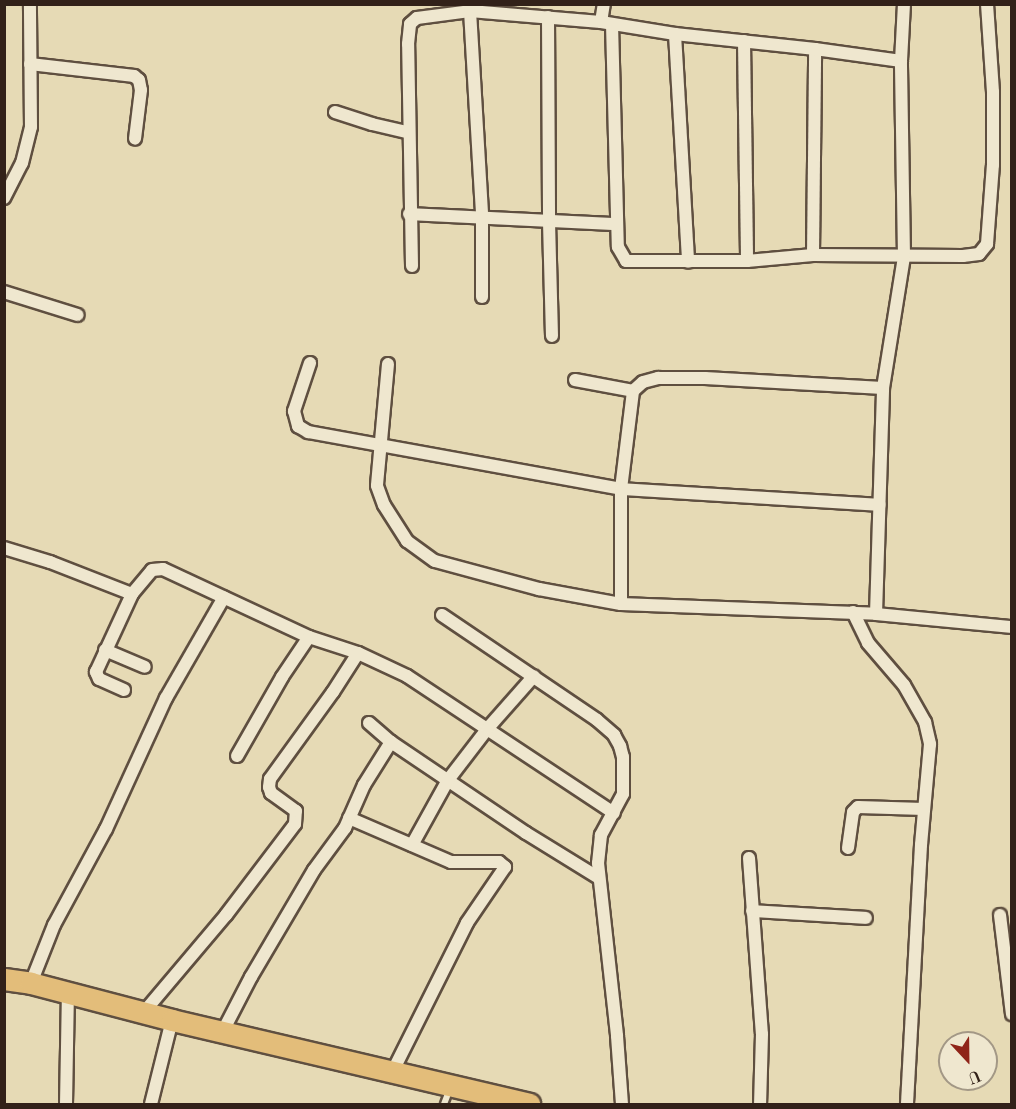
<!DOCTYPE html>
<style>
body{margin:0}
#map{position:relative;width:1016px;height:1109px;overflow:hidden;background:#e6dab5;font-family:"Old Standard TT",serif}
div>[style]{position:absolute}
.roads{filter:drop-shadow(2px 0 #5f4f40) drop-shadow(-2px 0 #5f4f40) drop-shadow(0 2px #5f4f40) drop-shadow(0 -2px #5f4f40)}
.service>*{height:6px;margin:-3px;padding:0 3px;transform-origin:3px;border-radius:3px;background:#efe7cf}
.minor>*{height:12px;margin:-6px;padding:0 6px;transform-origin:6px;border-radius:6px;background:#efe7cf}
.trunk>*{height:21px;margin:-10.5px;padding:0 10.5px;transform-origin:10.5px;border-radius:10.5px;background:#e3bd7a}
span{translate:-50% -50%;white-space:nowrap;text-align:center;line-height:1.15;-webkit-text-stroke:6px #efe7cf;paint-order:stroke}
.frame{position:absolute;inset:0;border:6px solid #322119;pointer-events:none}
.north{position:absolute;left:938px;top:1031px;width:60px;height:60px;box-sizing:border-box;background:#efe7cf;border:2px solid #a39886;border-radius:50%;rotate:158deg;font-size:16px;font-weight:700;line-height:24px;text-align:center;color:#322119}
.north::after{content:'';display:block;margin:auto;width:21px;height:27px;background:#8f2418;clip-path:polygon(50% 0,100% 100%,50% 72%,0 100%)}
</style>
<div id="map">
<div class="roads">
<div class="service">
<div style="left:444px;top:1104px;width:17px;rotate:-69deg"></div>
</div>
<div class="minor">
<div style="left:470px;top:11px;width:205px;rotate:86.6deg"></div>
<div style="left:482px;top:216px;width:81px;rotate:90deg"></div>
<div style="left:548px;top:17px;width:205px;rotate:89.7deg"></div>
<div style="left:549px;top:222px;width:114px;rotate:88.5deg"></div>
<div style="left:601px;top:22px;width:18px;rotate:-81deg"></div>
<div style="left:612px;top:24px;width:223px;rotate:88.5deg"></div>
<div style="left:618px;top:247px;width:16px;rotate:60deg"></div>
<div style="left:626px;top:261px;width:121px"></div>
<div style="left:747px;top:261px;width:66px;rotate:-5.2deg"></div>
<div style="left:813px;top:255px;width:150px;rotate:0.4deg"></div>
<div style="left:963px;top:256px;width:16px;rotate:-7deg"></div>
<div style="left:979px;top:254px;width:13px;rotate:-51deg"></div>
<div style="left:987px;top:244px;width:79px;rotate:-85.7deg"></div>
<div style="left:993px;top:165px;width:73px;rotate:-90deg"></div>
<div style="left:993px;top:92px;width:88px;rotate:-93.9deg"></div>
<div style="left:675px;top:34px;width:228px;rotate:86.7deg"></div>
<div style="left:744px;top:41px;width:220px;rotate:89.2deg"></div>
<div style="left:30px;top:64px;width:105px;rotate:6.6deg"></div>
<div style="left:134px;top:76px;width:6px;rotate:39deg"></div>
<div style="left:139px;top:80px;width:10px;rotate:79deg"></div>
<div style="left:141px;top:90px;width:49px;rotate:97deg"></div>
<div style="left:335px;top:112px;width:39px;rotate:18deg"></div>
<div style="left:372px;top:124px;width:37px;rotate:13deg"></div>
<div style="left:4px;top:198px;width:39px;rotate:-63deg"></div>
<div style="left:22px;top:163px;width:37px;rotate:-76deg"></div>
<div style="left:31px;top:127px;width:123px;rotate:-90.5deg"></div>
<div style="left:409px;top:214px;width:208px;rotate:2.8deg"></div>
<div style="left:813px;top:255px;width:206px;rotate:-89.4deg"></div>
<div style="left:412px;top:266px;width:222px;rotate:-91deg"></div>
<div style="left:408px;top:44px;width:20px;rotate:-84deg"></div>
<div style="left:410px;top:24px;width:9px;rotate:-41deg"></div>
<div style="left:417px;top:18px;width:53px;rotate:-7.5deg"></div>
<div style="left:470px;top:11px;width:131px;rotate:4.8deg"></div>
<div style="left:601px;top:22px;width:75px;rotate:9.2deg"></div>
<div style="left:675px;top:34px;width:141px;rotate:6.1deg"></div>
<div style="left:815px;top:49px;width:87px;rotate:7.9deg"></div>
<div style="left:4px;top:292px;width:77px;rotate:17.3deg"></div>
<div style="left:310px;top:363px;width:51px;rotate:108.4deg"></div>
<div style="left:294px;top:411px;width:16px;rotate:75deg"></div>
<div style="left:298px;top:426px;width:12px;rotate:31deg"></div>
<div style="left:308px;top:432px;width:318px;rotate:10.3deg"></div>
<div style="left:621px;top:489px;width:99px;rotate:-83deg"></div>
<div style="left:633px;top:391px;width:13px;rotate:-42deg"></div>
<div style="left:643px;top:382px;width:16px;rotate:-15deg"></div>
<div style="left:658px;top:378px;width:47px"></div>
<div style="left:705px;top:378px;width:178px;rotate:3.2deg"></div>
<div style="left:388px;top:364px;width:122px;rotate:95.2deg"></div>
<div style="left:377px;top:486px;width:20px;rotate:70deg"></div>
<div style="left:384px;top:505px;width:43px;rotate:57.4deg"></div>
<div style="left:407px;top:541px;width:34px;rotate:36deg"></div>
<div style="left:435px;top:561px;width:108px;rotate:15.1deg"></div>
<div style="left:539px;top:589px;width:83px;rotate:10.4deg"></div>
<div style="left:621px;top:604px;width:255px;rotate:2.2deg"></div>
<div style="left:876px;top:614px;width:137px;rotate:5.5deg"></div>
<div style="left:575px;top:380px;width:59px;rotate:10.7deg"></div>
<div style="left:4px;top:548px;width:48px;rotate:16.9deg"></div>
<div style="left:50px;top:562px;width:88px;rotate:21.3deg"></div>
<div style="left:132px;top:594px;width:31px;rotate:-50deg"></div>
<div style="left:152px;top:570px;width:11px;rotate:-5deg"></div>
<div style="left:163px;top:569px;width:161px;rotate:25deg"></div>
<div style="left:309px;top:637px;width:52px;rotate:18.1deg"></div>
<div style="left:358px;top:653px;width:54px;rotate:25.1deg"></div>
<div style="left:407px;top:676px;width:248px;rotate:33.5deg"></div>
<div style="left:621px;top:604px;width:115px;rotate:-90deg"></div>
<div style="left:621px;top:489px;width:259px;rotate:3.5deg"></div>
<div style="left:853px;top:612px;width:34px;rotate:64deg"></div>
<div style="left:868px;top:643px;width:55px;rotate:49.4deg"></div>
<div style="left:904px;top:685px;width:43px;rotate:60.4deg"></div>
<div style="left:925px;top:722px;width:23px;rotate:77deg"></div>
<div style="left:930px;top:744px;width:101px;rotate:95.1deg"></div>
<div style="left:921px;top:845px;width:259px;rotate:93.1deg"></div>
<div style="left:876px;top:614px;width:226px;rotate:-88.2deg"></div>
<div style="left:883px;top:388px;width:133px;rotate:-80.9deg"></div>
<div style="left:904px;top:257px;width:196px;rotate:-90.9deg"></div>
<div style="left:901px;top:61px;width:57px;rotate:-87deg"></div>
<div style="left:442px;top:615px;width:187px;rotate:34.1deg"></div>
<div style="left:597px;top:720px;width:23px;rotate:41deg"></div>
<div style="left:614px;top:735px;width:13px;rotate:61deg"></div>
<div style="left:620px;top:746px;width:11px;rotate:75deg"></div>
<div style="left:623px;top:757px;width:37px;rotate:90deg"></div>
<div style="left:623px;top:794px;width:47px;rotate:118.2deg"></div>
<div style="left:601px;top:835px;width:28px;rotate:96deg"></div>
<div style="left:598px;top:863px;width:174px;rotate:83.7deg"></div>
<div style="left:617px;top:1036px;width:68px;rotate:85.8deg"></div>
<div style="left:105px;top:650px;width:43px;rotate:23deg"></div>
<div style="left:124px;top:690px;width:27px;rotate:-156deg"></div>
<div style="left:99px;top:679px;width:8px;rotate:-113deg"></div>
<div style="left:96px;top:672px;width:86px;rotate:-65.2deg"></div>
<div style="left:369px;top:723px;width:29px;rotate:41deg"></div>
<div style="left:391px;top:742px;width:163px;rotate:34deg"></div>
<div style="left:526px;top:833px;width:86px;rotate:31.7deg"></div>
<div style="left:237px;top:756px;width:91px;rotate:-60.3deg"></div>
<div style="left:282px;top:677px;width:48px;rotate:-56deg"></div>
<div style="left:349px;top:818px;width:111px;rotate:23.3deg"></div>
<div style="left:451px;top:862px;width:48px"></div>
<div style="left:499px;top:862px;width:8px;rotate:40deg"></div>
<div style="left:505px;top:867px;width:68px;rotate:124.2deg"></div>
<div style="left:467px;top:923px;width:165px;rotate:116.6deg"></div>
<div style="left:412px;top:845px;width:74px;rotate:-61deg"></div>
<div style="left:448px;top:780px;width:66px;rotate:-52.4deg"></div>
<div style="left:488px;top:728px;width:69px;rotate:-48.5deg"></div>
<div style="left:848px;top:848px;width:36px;rotate:-82deg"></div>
<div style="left:853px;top:812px;width:7px;rotate:-45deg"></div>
<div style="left:858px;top:807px;width:66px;rotate:1.7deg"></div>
<div style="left:749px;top:858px;width:176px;rotate:85.8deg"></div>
<div style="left:762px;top:1034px;width:70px;rotate:91.6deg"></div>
<div style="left:752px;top:911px;width:114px;rotate:3.5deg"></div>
<div style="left:1000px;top:915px;width:100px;rotate:83.1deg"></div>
<div style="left:31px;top:983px;width:62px;rotate:-68.4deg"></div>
<div style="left:54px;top:925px;width:109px;rotate:-61.6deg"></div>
<div style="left:106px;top:829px;width:144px;rotate:-65.4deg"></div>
<div style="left:166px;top:698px;width:116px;rotate:-60.1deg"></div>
<div style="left:144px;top:1012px;width:127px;rotate:-49.8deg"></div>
<div style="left:226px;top:915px;width:114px;rotate:-52.8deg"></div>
<div style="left:295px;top:824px;width:13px;rotate:-86deg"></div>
<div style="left:296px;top:811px;width:31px;rotate:-144deg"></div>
<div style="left:271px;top:793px;width:6px;rotate:-108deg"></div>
<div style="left:269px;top:787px;width:8px;rotate:-83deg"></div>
<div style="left:270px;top:779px;width:107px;rotate:-54.1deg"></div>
<div style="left:333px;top:692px;width:46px;rotate:-57.3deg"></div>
<div style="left:223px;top:1031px;width:61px;rotate:-62.6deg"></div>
<div style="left:251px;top:977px;width:124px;rotate:-59.5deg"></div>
<div style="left:314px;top:870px;width:52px;rotate:-53.6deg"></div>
<div style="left:345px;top:828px;width:47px;rotate:-66.2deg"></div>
<div style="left:364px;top:785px;width:51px;rotate:-57.9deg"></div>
<div style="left:66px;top:1104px;width:111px;rotate:-89deg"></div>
<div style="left:151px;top:1104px;width:87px;rotate:-76deg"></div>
</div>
<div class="trunk">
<div style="left:4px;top:979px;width:27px;rotate:8deg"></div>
<div style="left:31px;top:983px;width:146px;rotate:14.7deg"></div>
<div style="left:172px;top:1020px;width:367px;rotate:13.2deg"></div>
</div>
</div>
<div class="frame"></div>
<div class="north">U</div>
</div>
